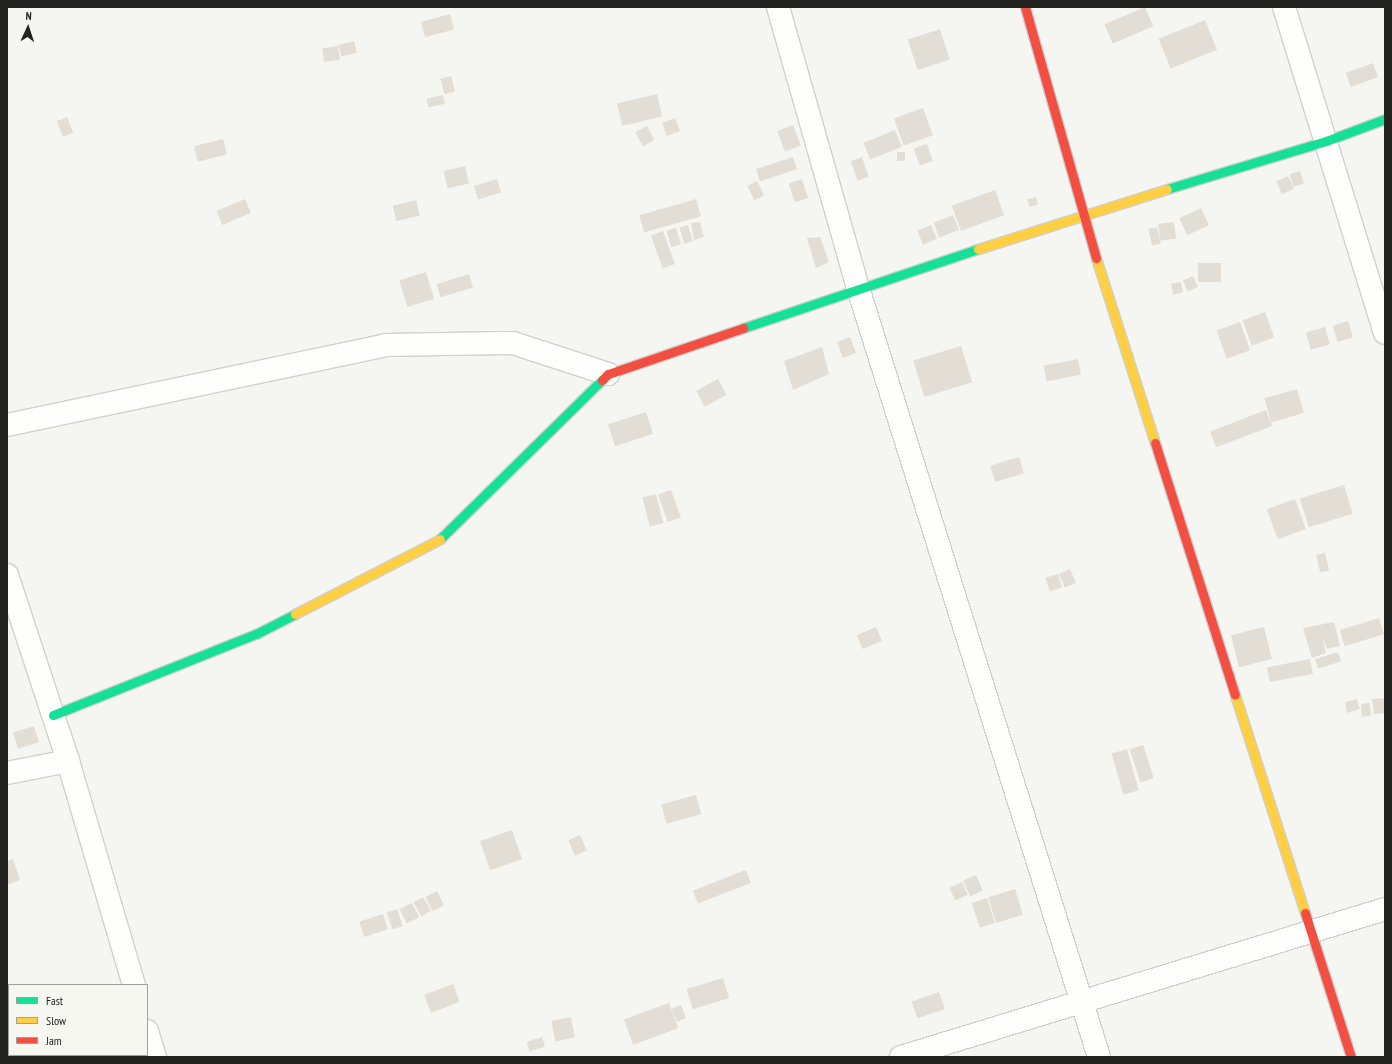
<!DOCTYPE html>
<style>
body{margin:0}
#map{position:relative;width:1392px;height:1064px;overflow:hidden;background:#f5f6f2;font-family:"PT Sans Narrow",sans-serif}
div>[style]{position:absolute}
.building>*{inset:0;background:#e3ded5;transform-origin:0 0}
.roads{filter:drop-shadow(1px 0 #d0d0ce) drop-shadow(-1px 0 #d0d0ce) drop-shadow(0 1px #d0d0ce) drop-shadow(0 -1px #d0d0ce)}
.street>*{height:22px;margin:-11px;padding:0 11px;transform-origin:11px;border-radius:11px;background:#fefefd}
.fast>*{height:9px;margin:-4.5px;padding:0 4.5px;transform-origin:4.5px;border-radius:4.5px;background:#16e098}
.slow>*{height:9px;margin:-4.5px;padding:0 4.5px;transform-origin:4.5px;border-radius:4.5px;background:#ffcf43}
.jam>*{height:9px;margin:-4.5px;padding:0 4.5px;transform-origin:4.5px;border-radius:4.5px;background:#f24e42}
span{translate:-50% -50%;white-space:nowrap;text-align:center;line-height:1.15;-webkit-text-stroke:4px #f6f7f1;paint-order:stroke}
.frame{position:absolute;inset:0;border:8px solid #222220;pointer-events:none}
.legend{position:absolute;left:8px;top:984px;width:140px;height:72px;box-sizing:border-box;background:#f6f7f1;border:1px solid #a1a29d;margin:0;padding:5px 7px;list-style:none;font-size:12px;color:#222220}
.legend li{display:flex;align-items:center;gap:8px;height:20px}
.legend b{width:20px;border:1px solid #a1a29d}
.north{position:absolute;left:8px;top:8px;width:40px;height:40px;-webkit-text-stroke:3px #f6f7f1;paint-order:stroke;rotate:3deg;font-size:11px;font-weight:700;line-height:16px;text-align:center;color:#222220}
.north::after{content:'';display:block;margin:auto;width:14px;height:18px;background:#222220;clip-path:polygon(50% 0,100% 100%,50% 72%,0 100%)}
</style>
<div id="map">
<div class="building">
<div style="left:1145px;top:7px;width:21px;height:44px;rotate:67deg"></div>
<div style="left:450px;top:14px;width:16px;height:30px;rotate:75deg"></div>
<div style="left:1205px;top:20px;width:32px;height:50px;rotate:68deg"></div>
<div style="left:940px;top:29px;width:32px;height:34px;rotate:72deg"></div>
<div style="left:354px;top:41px;width:12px;height:16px;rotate:76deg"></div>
<div style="left:338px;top:46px;width:14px;height:16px;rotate:82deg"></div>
<div style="left:1373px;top:63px;width:15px;height:29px;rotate:70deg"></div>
<div style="left:451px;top:76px;width:16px;height:11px;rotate:75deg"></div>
<div style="left:657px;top:94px;width:23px;height:41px;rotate:77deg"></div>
<div style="left:443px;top:95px;width:9px;height:17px;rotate:77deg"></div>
<div style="left:923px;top:108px;width:29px;height:31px;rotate:70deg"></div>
<div style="left:67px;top:117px;width:17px;height:11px;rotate:69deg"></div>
<div style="left:675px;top:118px;width:14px;height:14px;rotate:69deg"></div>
<div style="left:793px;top:125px;width:22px;height:17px;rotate:69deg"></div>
<div style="left:647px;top:126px;width:16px;height:13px;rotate:63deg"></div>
<div style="left:895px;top:130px;width:18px;height:34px;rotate:68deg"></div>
<div style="left:223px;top:139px;width:16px;height:30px;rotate:76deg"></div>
<div style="left:927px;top:144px;width:18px;height:14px;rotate:71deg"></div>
<div style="left:897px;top:152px;width:8px;height:9px"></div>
<div style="left:793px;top:157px;width:13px;height:39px;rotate:72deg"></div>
<div style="left:862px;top:157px;width:21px;height:12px;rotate:71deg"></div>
<div style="left:465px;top:166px;width:18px;height:22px;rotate:77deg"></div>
<div style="left:1300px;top:171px;width:13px;height:11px;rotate:72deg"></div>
<div style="left:1288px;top:176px;width:14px;height:13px;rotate:65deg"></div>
<div style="left:497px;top:179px;width:14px;height:24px;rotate:73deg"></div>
<div style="left:802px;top:179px;width:20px;height:14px;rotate:72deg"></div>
<div style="left:757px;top:181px;width:16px;height:11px;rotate:63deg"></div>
<div style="left:995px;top:190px;width:27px;height:46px;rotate:70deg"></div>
<div style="left:1036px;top:197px;width:8px;height:9px;rotate:76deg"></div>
<div style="left:245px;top:199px;width:15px;height:31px;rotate:67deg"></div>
<div style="left:696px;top:199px;width:18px;height:59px;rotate:74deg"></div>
<div style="left:416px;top:200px;width:16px;height:24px;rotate:76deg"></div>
<div style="left:1201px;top:208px;width:19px;height:24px;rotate:65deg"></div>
<div style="left:953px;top:215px;width:16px;height:21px;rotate:68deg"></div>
<div style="clip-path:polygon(700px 222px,704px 237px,694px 240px,691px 223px)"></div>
<div style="left:1174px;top:222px;width:17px;height:16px;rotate:83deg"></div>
<div style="left:688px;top:225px;width:17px;height:9px;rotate:73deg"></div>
<div style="left:931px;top:225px;width:15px;height:15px;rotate:67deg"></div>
<div style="left:1157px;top:227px;width:17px;height:9px;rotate:77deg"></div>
<div style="left:676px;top:228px;width:17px;height:10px;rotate:73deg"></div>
<div style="left:663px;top:231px;width:35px;height:13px;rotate:70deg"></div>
<div style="clip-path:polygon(820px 237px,829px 262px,816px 268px,807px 238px)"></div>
<div style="left:1198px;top:263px;width:23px;height:19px"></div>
<div style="left:426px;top:272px;width:28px;height:28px;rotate:73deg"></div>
<div style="left:469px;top:274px;width:14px;height:34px;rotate:73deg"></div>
<div style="left:1193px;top:276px;width:12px;height:11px;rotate:66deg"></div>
<div style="left:1181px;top:282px;width:11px;height:10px;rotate:80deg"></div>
<div style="left:1265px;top:312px;width:27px;height:24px;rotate:70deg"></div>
<div style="left:1348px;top:321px;width:17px;height:16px;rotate:73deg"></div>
<div style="left:1240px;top:322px;width:30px;height:25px;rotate:70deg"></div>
<div style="left:1325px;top:327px;width:18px;height:20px;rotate:74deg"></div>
<div style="left:850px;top:337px;width:17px;height:14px;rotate:69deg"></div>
<div style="left:961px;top:346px;width:38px;height:50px;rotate:73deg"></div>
<div style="clip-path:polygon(822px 347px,829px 374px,793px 390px,784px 361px)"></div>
<div style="left:1078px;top:359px;width:16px;height:35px;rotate:79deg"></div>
<div style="left:718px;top:379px;width:18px;height:25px;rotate:61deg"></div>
<div style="left:1297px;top:389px;width:25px;height:34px;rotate:74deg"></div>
<div style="left:1266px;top:410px;width:17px;height:60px;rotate:69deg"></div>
<div style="left:646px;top:412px;width:23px;height:40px;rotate:72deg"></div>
<div style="left:1019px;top:457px;width:17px;height:30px;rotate:73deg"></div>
<div style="left:1344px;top:485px;width:30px;height:46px;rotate:73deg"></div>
<div style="left:671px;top:490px;width:29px;height:14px;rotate:70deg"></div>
<div style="left:656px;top:494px;width:30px;height:14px;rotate:76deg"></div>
<div style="left:1295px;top:499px;width:32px;height:30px;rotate:70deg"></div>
<div style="left:1325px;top:553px;width:18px;height:9px;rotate:77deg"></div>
<div style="left:1070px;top:569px;width:15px;height:12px;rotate:67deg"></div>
<div style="left:1058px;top:574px;width:14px;height:13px;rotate:73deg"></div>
<div style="left:1379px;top:618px;width:17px;height:41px;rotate:73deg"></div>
<div style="clip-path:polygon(1334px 622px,1340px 646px,1327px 649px,1322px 636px,1326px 653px,1312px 658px,1303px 628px)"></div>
<div style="left:876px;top:627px;width:15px;height:21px;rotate:67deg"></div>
<div style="left:1264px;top:627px;width:33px;height:34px;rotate:76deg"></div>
<div style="left:1338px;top:652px;width:10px;height:24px;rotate:73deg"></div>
<div style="left:1310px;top:659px;width:15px;height:44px;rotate:79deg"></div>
<div style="clip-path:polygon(1385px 698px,1385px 713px,1374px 714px,1372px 699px)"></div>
<div style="clip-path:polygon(1357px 699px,1360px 709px,1347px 713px,1345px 702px)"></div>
<div style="left:1370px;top:703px;width:13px;height:9px;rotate:86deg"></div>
<div style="left:34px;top:726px;width:17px;height:22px;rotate:73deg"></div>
<div style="left:1143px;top:745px;width:35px;height:14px;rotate:72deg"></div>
<div style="left:1127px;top:749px;width:43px;height:16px;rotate:74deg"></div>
<div style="left:696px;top:795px;width:20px;height:36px;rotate:75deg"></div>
<div style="left:512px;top:830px;width:31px;height:34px;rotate:71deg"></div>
<div style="left:580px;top:835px;width:17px;height:13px;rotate:66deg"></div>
<div style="clip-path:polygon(13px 859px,20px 880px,7px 885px,7px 861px)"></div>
<div style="left:746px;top:870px;width:14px;height:57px;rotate:69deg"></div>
<div style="left:976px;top:875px;width:17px;height:14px;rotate:66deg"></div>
<div style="left:962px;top:882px;width:14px;height:14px;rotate:65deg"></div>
<div style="left:1015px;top:889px;width:27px;height:28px;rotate:73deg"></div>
<div style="left:437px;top:891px;width:16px;height:13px;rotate:63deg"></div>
<div style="left:423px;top:897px;width:16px;height:11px;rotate:60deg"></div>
<div style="left:987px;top:898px;width:26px;height:16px;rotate:72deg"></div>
<div style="left:412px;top:903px;width:16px;height:14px;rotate:63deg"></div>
<div style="left:397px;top:909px;width:18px;height:11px;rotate:71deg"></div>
<div style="left:383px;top:914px;width:16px;height:25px;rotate:72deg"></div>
<div style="left:723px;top:978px;width:21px;height:38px;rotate:73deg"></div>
<div style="left:453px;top:984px;width:19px;height:31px;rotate:69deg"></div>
<div style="left:939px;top:992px;width:18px;height:29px;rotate:71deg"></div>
<div style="left:669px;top:1003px;width:27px;height:48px;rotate:70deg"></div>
<div style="left:681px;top:1005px;width:14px;height:10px;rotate:69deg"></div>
<div style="left:571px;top:1017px;width:21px;height:20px;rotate:79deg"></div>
<div style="left:542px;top:1037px;width:10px;height:16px;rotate:73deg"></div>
</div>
<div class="roads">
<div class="street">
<div style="left:778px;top:7px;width:292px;rotate:74.1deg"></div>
<div style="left:858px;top:288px;width:806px;rotate:72.6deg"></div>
<div style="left:1284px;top:7px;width:341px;rotate:72.8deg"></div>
<div style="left:7px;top:425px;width:386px;rotate:-11.9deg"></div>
<div style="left:385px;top:345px;width:128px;rotate:-0.9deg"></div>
<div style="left:513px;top:343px;width:100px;rotate:18.1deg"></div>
<div style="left:7px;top:575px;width:196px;rotate:71.8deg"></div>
<div style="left:68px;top:761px;width:234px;rotate:73.6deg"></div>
<div style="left:7px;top:773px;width:62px;rotate:-11.1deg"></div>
<div style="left:147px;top:1031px;width:27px;rotate:73deg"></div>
<div style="left:901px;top:1057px;width:506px;rotate:-17deg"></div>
</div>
<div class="fast">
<div style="left:1167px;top:189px;width:166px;rotate:-16.8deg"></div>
<div style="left:1326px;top:141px;width:63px;rotate:-20.4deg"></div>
<div style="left:743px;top:328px;width:248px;rotate:-18.6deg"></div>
<div style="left:440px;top:539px;width:227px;rotate:-44.5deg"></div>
<div style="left:53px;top:715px;width:219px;rotate:-21.8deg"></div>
<div style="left:256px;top:634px;width:44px;rotate:-27.1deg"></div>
</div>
<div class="slow">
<div style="left:978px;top:249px;width:198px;rotate:-17.6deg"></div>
<div style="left:1096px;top:258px;width:194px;rotate:72.3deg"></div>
<div style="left:295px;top:614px;width:163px;rotate:-27.3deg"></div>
<div style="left:1235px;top:695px;width:229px;rotate:72.2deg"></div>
</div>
<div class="jam">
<div style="left:1025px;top:7px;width:261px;rotate:74.2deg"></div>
<div style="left:602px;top:380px;width:8px;rotate:-45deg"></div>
<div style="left:608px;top:374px;width:143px;rotate:-18.8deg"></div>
<div style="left:1155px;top:443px;width:264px;rotate:72.4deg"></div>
<div style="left:1305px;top:913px;width:151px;rotate:72.3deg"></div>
</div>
</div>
<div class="frame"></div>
<ul class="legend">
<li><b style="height:5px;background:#16e098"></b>Fast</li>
<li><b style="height:5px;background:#ffcf43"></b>Slow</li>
<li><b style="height:5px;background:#f24e42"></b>Jam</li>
</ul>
<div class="north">N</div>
</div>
